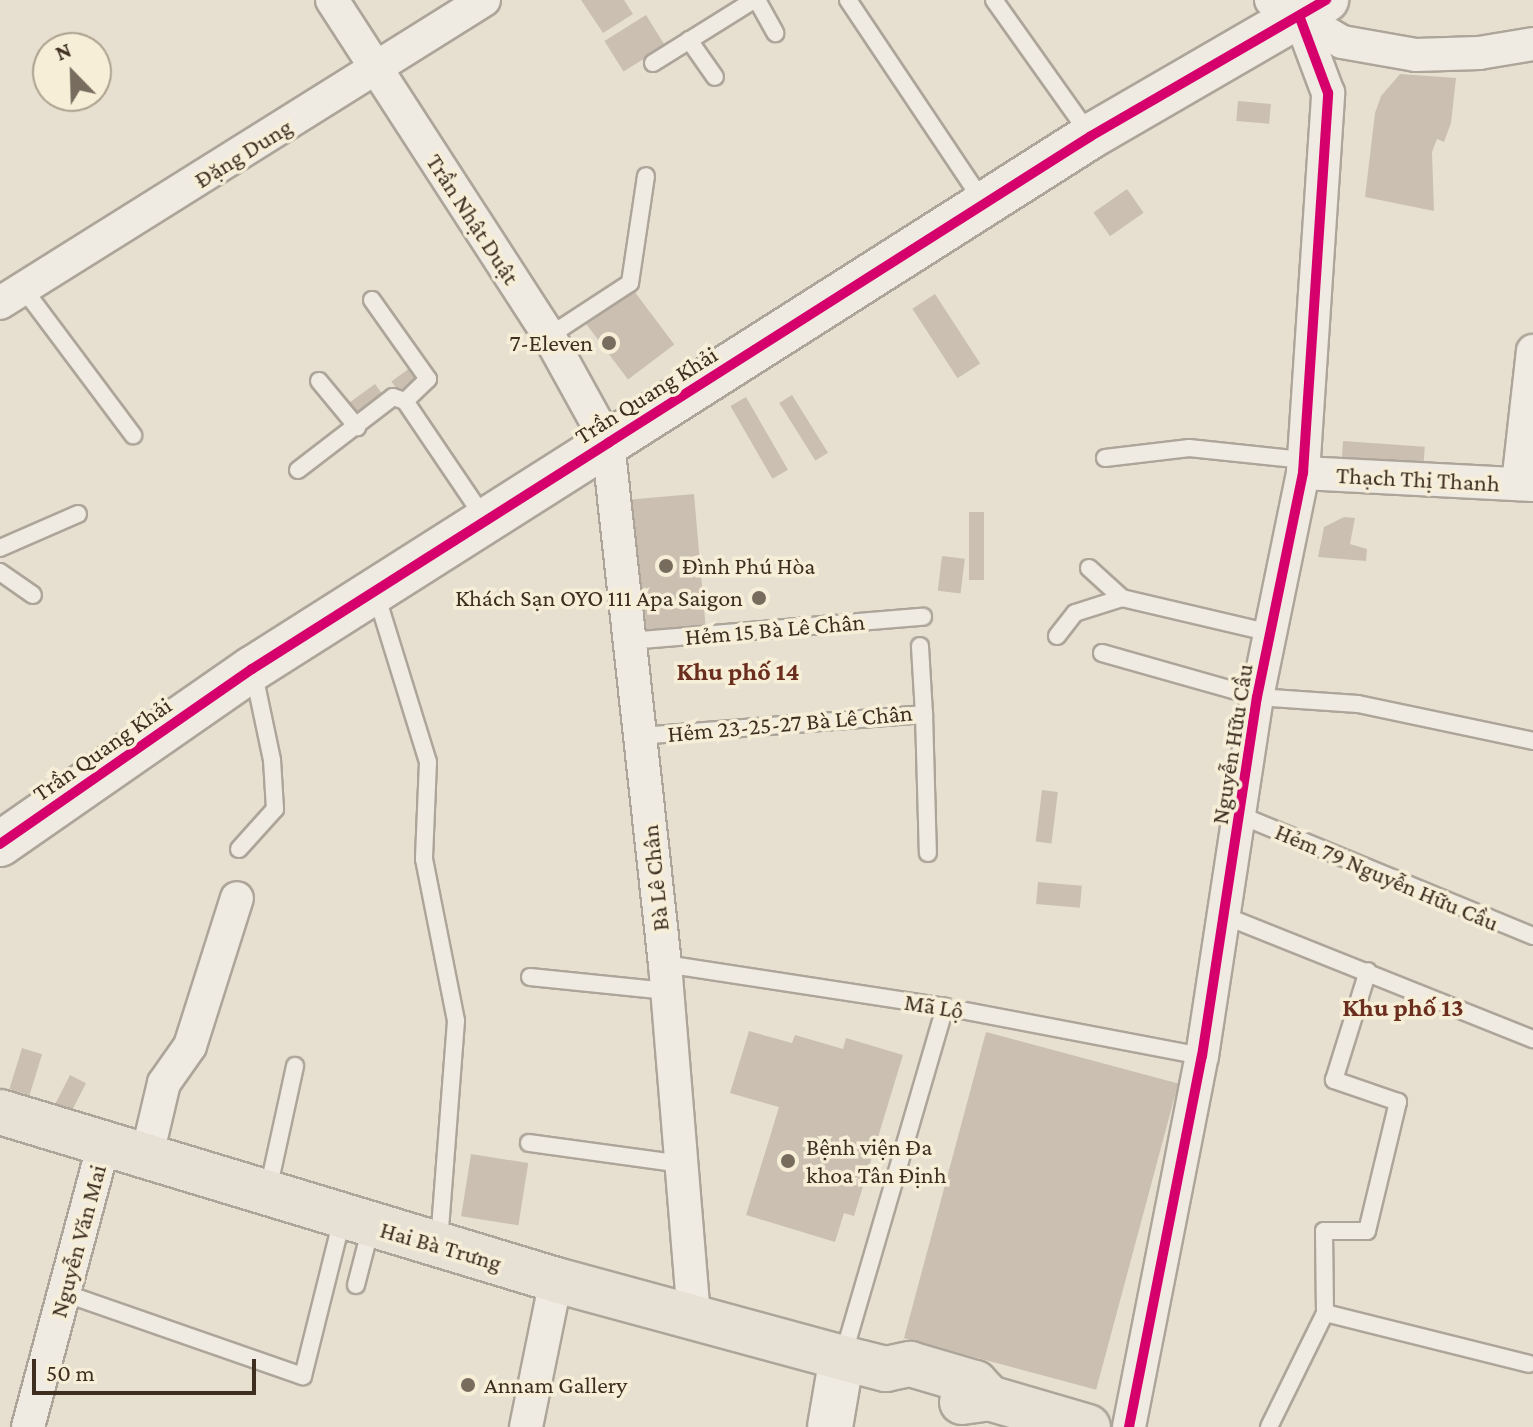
<!DOCTYPE html>
<meta charset="utf-8">
<style>
body{margin:0}
#map{position:relative;width:1533px;height:1427px;overflow:hidden;background:#e7e0d1;font-family:"Crimson Pro",serif}
div>[style]{position:absolute}
.building>*{inset:0;background:#cbbfb2;transform-origin:0 0}
.roads{filter:drop-shadow(2px 0 #ada599) drop-shadow(-2px 0 #ada599) drop-shadow(0 2px #ada599) drop-shadow(0 -2px #ada599)}
.lane>*{height:16px;margin:-8px;padding:0 8px;transform-origin:8px;border-radius:8px;background:#efebe3}
.street>*{height:32px;margin:-16px;padding:0 16px;transform-origin:16px;border-radius:16px;background:#efebe3}
.secondary>*{height:44px;margin:-22px;padding:0 22px;transform-origin:22px;border-radius:22px;background:#efebe3}
.primary>*{height:44px;margin:-22px;padding:0 22px;transform-origin:22px;border-radius:22px;background:#e6e1d4}
.cycleway>*{height:10px;margin:-5px;padding:0 5px;transform-origin:5px;border-radius:5px;background:#d6006c}
.dots>*{width:22px;height:22px;translate:-50% -50%;box-sizing:border-box;border:4px solid #f7eed8;border-radius:50%}
span{translate:-50% -50%;white-space:nowrap;text-align:center;line-height:1.15;-webkit-text-stroke:7px #f7eed8;paint-order:stroke}
.street-label{font-size:24px;color:#3d2e20}
.poi-label{font-size:24px;color:#3d2e20}
.right{translate:-100% -50%;text-align:right}
.left{translate:0 -50%;text-align:left}
.neighbourhood-label{font-size:26px;color:#6b2e1e;font-weight:700}
.north{position:absolute;left:32px;top:32px;width:80px;height:80px;box-sizing:border-box;background:#f7eed8;border:2px solid #ada18e;border-radius:50%;rotate:337deg;font-size:22px;font-weight:700;line-height:32px;text-align:center;color:#3d2e20}
.north::after{content:'';display:block;margin:auto;width:28px;height:36px;background:#786c5e;clip-path:polygon(50% 0,100% 100%,50% 72%,0 100%)}
.scale{position:absolute;left:32px;top:1359px;width:224px;height:36px;box-sizing:border-box;border:4px solid #3d2e20;border-top:0;padding-left:10px;font-size:24px;line-height:28px;white-space:nowrap;color:#3d2e20;-webkit-text-stroke:6px #f7eed8;paint-order:stroke}
</style>
<div id="map">
<div class="building">
<div style="clip-path:polygon(581px 0,624px 0,633px 14px,603px 33px)"></div>
<div style="left:646px;top:15px;width:36px;height:49px;rotate:58deg"></div>
<div style="clip-path:polygon(1400px 74px,1456px 78px,1451px 123px,1444px 142px,1437px 139px,1432px 152px,1434px 211px,1365px 197px,1375px 113px,1381px 96px)"></div>
<div style="left:1238px;top:101px;width:33px;height:20px;rotate:5deg"></div>
<div style="left:1127px;top:189px;width:29px;height:41px;rotate:55deg"></div>
<div style="left:631px;top:287px;width:72px;height:58px;rotate:53deg"></div>
<div style="left:935px;top:294px;width:83px;height:27px;rotate:57deg"></div>
<div style="left:414px;top:365px;width:14px;height:28px;rotate:54deg"></div>
<div style="left:375px;top:384px;width:19px;height:34px;rotate:54deg"></div>
<div style="left:792px;top:395px;width:68px;height:15px;rotate:58deg"></div>
<div style="left:746px;top:397px;width:84px;height:18px;rotate:60deg"></div>
<div style="left:1343px;top:441px;width:82px;height:16px;rotate:4deg"></div>
<div style="left:694px;top:494px;width:138px;height:69px;rotate:85deg"></div>
<div style="left:969px;top:512px;width:15px;height:68px"></div>
<div style="clip-path:polygon(1344px 517px,1355px 518px,1350px 544px,1367px 549px,1366px 561px,1318px 557px,1324px 527px)"></div>
<div style="left:942px;top:556px;width:23px;height:35px;rotate:7deg"></div>
<div style="left:1042px;top:790px;width:16px;height:52px;rotate:7deg"></div>
<div style="left:1038px;top:882px;width:44px;height:22px;rotate:5deg"></div>
<div style="clip-path:polygon(749px 1031px,792px 1043px,795px 1035px,843px 1049px,846px 1038px,903px 1055px,854px 1216px,844px 1213px,835px 1242px,746px 1215px,779px 1107px,730px 1093px)"></div>
<div style="left:986px;top:1032px;width:199px;height:317px;rotate:15deg"></div>
<div style="left:22px;top:1048px;width:21px;height:43px;rotate:17deg"></div>
<div style="left:70px;top:1075px;width:18px;height:35px;rotate:27deg"></div>
<div style="left:471px;top:1154px;width:58px;height:63px;rotate:9deg"></div>
</div>
<div class="roads">
<div class="lane">
<div style="left:757px;top:0;width:38px;rotate:61deg"></div>
<div style="left:848px;top:0;width:243px;rotate:56.2deg"></div>
<div style="left:994px;top:0;width:166px;rotate:54.6deg"></div>
<div style="left:689px;top:40px;width:45px;rotate:54.9deg"></div>
<div style="left:653px;top:63px;width:119px;rotate:-32deg"></div>
<div style="left:23px;top:288px;width:184px;rotate:53.2deg"></div>
<div style="left:372px;top:300px;width:97px;rotate:54.7deg"></div>
<div style="left:428px;top:379px;width:32px;rotate:136deg"></div>
<div style="left:405px;top:401px;width:143px;rotate:55.9deg"></div>
<div style="left:549px;top:336px;width:97px;rotate:-33.2deg"></div>
<div style="left:630px;top:283px;width:108px;rotate:-81.5deg"></div>
<div style="left:319px;top:381px;width:60px;rotate:50.4deg"></div>
<div style="left:1105px;top:458px;width:85px;rotate:-6.8deg"></div>
<div style="left:1189px;top:448px;width:116px;rotate:6deg"></div>
<div style="left:298px;top:470px;width:120px;rotate:-37.5deg"></div>
<div style="left:393px;top:397px;width:13px;rotate:18deg"></div>
<div style="left:0;top:548px;width:85px;rotate:-23.6deg"></div>
<div style="left:1089px;top:568px;width:45px;rotate:42.3deg"></div>
<div style="left:1122px;top:598px;width:153px;rotate:13.2deg"></div>
<div style="left:0;top:572px;width:40px;rotate:34.9deg"></div>
<div style="left:376px;top:594px;width:176px;rotate:72.8deg"></div>
<div style="left:428px;top:762px;width:97px;rotate:92.4deg"></div>
<div style="left:424px;top:859px;width:165px;rotate:78.8deg"></div>
<div style="left:456px;top:1021px;width:220px;rotate:94.4deg"></div>
<div style="left:1057px;top:636px;width:29px;rotate:-52deg"></div>
<div style="left:1075px;top:613px;width:49px;rotate:-17.7deg"></div>
<div style="left:628px;top:641px;width:296px;rotate:-4.7deg"></div>
<div style="left:1102px;top:653px;width:161px;rotate:15.8deg"></div>
<div style="left:1257px;top:697px;width:101px;rotate:4deg"></div>
<div style="left:1358px;top:704px;width:179px;rotate:11.9deg"></div>
<div style="left:924px;top:714px;width:139px;rotate:88.4deg"></div>
<div style="left:639px;top:736px;width:286px;rotate:-4.4deg"></div>
<div style="left:924px;top:714px;width:68px;rotate:-93.4deg"></div>
<div style="left:1242px;top:816px;width:315px;rotate:22.4deg"></div>
<div style="left:239px;top:849px;width:54px;rotate:-48deg"></div>
<div style="left:275px;top:809px;width:49px;rotate:-93.5deg"></div>
<div style="left:272px;top:760px;width:92px;rotate:-101.9deg"></div>
<div style="left:1225px;top:916px;width:332px;rotate:21.8deg"></div>
<div style="left:665px;top:964px;width:283px;rotate:8.7deg"></div>
<div style="left:945px;top:1007px;width:262px;rotate:10.8deg"></div>
<div style="left:530px;top:977px;width:138px;rotate:5.8deg"></div>
<div style="left:529px;top:1143px;width:154px;rotate:7.8deg"></div>
<div style="left:268px;top:1190px;width:127px;rotate:-77.7deg"></div>
<div style="left:356px;top:1285px;width:60px;rotate:-75.5deg"></div>
<div style="left:64px;top:1293px;width:253px;rotate:19.2deg"></div>
<div style="left:303px;top:1376px;width:162px;rotate:-76deg"></div>
<div style="left:1325px;top:1313px;width:210px;rotate:14deg"></div>
<div style="left:843px;top:1356px;width:364px;rotate:-73.7deg"></div>
<div style="left:1269px;top:1427px;width:127px;rotate:-63.8deg"></div>
<div style="left:1325px;top:1313px;width:82px;rotate:-90.7deg"></div>
<div style="left:1324px;top:1231px;width:43px"></div>
<div style="left:1367px;top:1231px;width:133px;rotate:-76.5deg"></div>
<div style="left:1398px;top:1102px;width:68px;rotate:-161deg"></div>
<div style="left:1334px;top:1080px;width:114px;rotate:-72.7deg"></div>
</div>
<div class="street">
<div style="left:332px;top:0;width:400px;rotate:57.1deg"></div>
<div style="left:549px;top:336px;width:122px;rotate:61.1deg"></div>
<div style="left:608px;top:443px;width:524px;rotate:83.76deg"></div>
<div style="left:665px;top:964px;width:352px;rotate:85.3deg"></div>
<div style="left:1271px;top:0;width:82px;rotate:30.6deg"></div>
<div style="left:1342px;top:42px;width:75px;rotate:10deg"></div>
<div style="left:1416px;top:55px;width:63px;rotate:-1.8deg"></div>
<div style="left:1479px;top:53px;width:55px;rotate:-9.5deg"></div>
<div style="left:0;top:303px;width:571px;rotate:-32.05deg"></div>
<div style="left:1303px;top:473px;width:230px;rotate:3deg"></div>
<div style="left:1518px;top:484px;width:134px;rotate:-83.6deg"></div>
<div style="left:146px;top:1159px;width:78px;rotate:-76.7deg"></div>
<div style="left:164px;top:1083px;width:45px;rotate:-54.9deg"></div>
<div style="left:190px;top:1046px;width:155px;rotate:-72.4deg"></div>
<div style="left:28px;top:1427px;width:290px;rotate:-75deg"></div>
<div style="left:526px;top:1427px;width:150px;rotate:-78.5deg"></div>
<div style="left:1129px;top:1427px;width:378px;rotate:-78.9deg"></div>
<div style="left:1202px;top:1056px;width:363px;rotate:-81.3deg"></div>
<div style="left:1257px;top:697px;width:229px;rotate:-78.4deg"></div>
<div style="left:1303px;top:473px;width:381px;rotate:-86.2deg"></div>
<div style="left:1328px;top:93px;width:80px;rotate:-110.5deg"></div>
</div>
<div class="secondary">
<div style="left:0;top:844px;width:307px;rotate:-34.8deg"></div>
<div style="left:252px;top:669px;width:422px;rotate:-32.4deg"></div>
<div style="left:608px;top:443px;width:572px;rotate:-32.44deg"></div>
<div style="left:1091px;top:136px;width:272px;rotate:-30.1deg"></div>
<div style="left:830px;top:1427px;width:71px;rotate:-80.3deg"></div>
</div>
<div class="primary">
<div style="left:0;top:1112px;width:581px;rotate:16.81deg"></div>
<div style="left:556px;top:1280px;width:317px;rotate:15.2deg"></div>
<div style="left:862px;top:1363px;width:25px;rotate:14deg"></div>
<div style="left:886px;top:1369px;width:25px;rotate:-12deg"></div>
<div style="left:910px;top:1364px;width:68px;rotate:16.3deg"></div>
<div style="left:975px;top:1383px;width:21px;rotate:47deg"></div>
<div style="left:962px;top:1402px;width:27px;rotate:-8deg"></div>
<div style="left:989px;top:1398px;width:103px;rotate:16.3deg"></div>
</div>
</div>
<div class="cycleway">
<div style="left:0;top:844px;width:307px;rotate:-34.8deg"></div>
<div style="left:252px;top:669px;width:422px;rotate:-32.4deg"></div>
<div style="left:608px;top:443px;width:572px;rotate:-32.44deg"></div>
<div style="left:1091px;top:136px;width:272px;rotate:-30.1deg"></div>
<div style="left:1129px;top:1427px;width:378px;rotate:-78.9deg"></div>
<div style="left:1202px;top:1056px;width:363px;rotate:-81.3deg"></div>
<div style="left:1257px;top:697px;width:229px;rotate:-78.4deg"></div>
<div style="left:1303px;top:473px;width:381px;rotate:-86.2deg"></div>
<div style="left:1328px;top:93px;width:80px;rotate:-110.5deg"></div>
</div>
<div class="dots">
<div style="left:609px;top:343px;background:#786c5e"></div>
<div style="left:666px;top:566px;background:#786c5e"></div>
<div style="left:759px;top:598px;background:#786c5e"></div>
<div style="left:788px;top:1161px;background:#786c5e"></div>
<div style="left:468px;top:1385px;background:#786c5e"></div>
</div>
<div class="street-label">
<span style="left:243px;top:153px;rotate:-32deg">Đặng Dung</span>
<span style="left:473px;top:219px;rotate:57deg">Trần Nhật Duật</span>
<span style="left:646px;top:395px;rotate:-32deg">Trần Quang Khải</span>
<span style="left:1418px;top:479px;rotate:3deg">Thạch Thị Thanh</span>
<span style="left:775px;top:629px;rotate:-5deg">Hẻm 15 Bà Lê Chân</span>
<span style="left:790px;top:723px;rotate:-5deg">Hẻm 23-25-27 Bà Lê Chân</span>
<span style="left:1232px;top:744px;rotate:-81deg">Nguyễn Hữu Cầu</span>
<span style="left:102px;top:749px;rotate:-35deg">Trần Quang Khải</span>
<span style="left:1387px;top:877px;rotate:23deg">Hẻm 79 Nguyễn Hữu Cầu</span>
<span style="left:655px;top:878px;rotate:-96deg">Bà Lê Chân</span>
<span style="left:934px;top:1006px;rotate:9deg">Mã Lộ</span>
<span style="left:78px;top:1241px;rotate:-75deg">Nguyễn Văn Mai</span>
<span style="left:441px;top:1246px;rotate:16deg">Hai Bà Trưng</span>
</div>
<div class="poi-label">
<span class="right" style="left:593px;top:343px">7-Eleven</span>
<span class="left" style="left:682px;top:566px">Đình Phú Hòa</span>
<span class="right" style="left:743px;top:598px">Khách Sạn OYO 111 Apa Saigon</span>
<span class="left" style="left:806px;top:1161px">Bệnh viện Đa<br>khoa Tân Định</span>
<span class="left" style="left:484px;top:1385px">Annam Gallery</span>
</div>
<div class="neighbourhood-label">
<span style="left:738px;top:672px">Khu phố 14</span>
<span style="left:1403px;top:1008px">Khu phố 13</span>
</div>
<div class="north">N</div>
<div class="scale">50 m</div>
</div>
